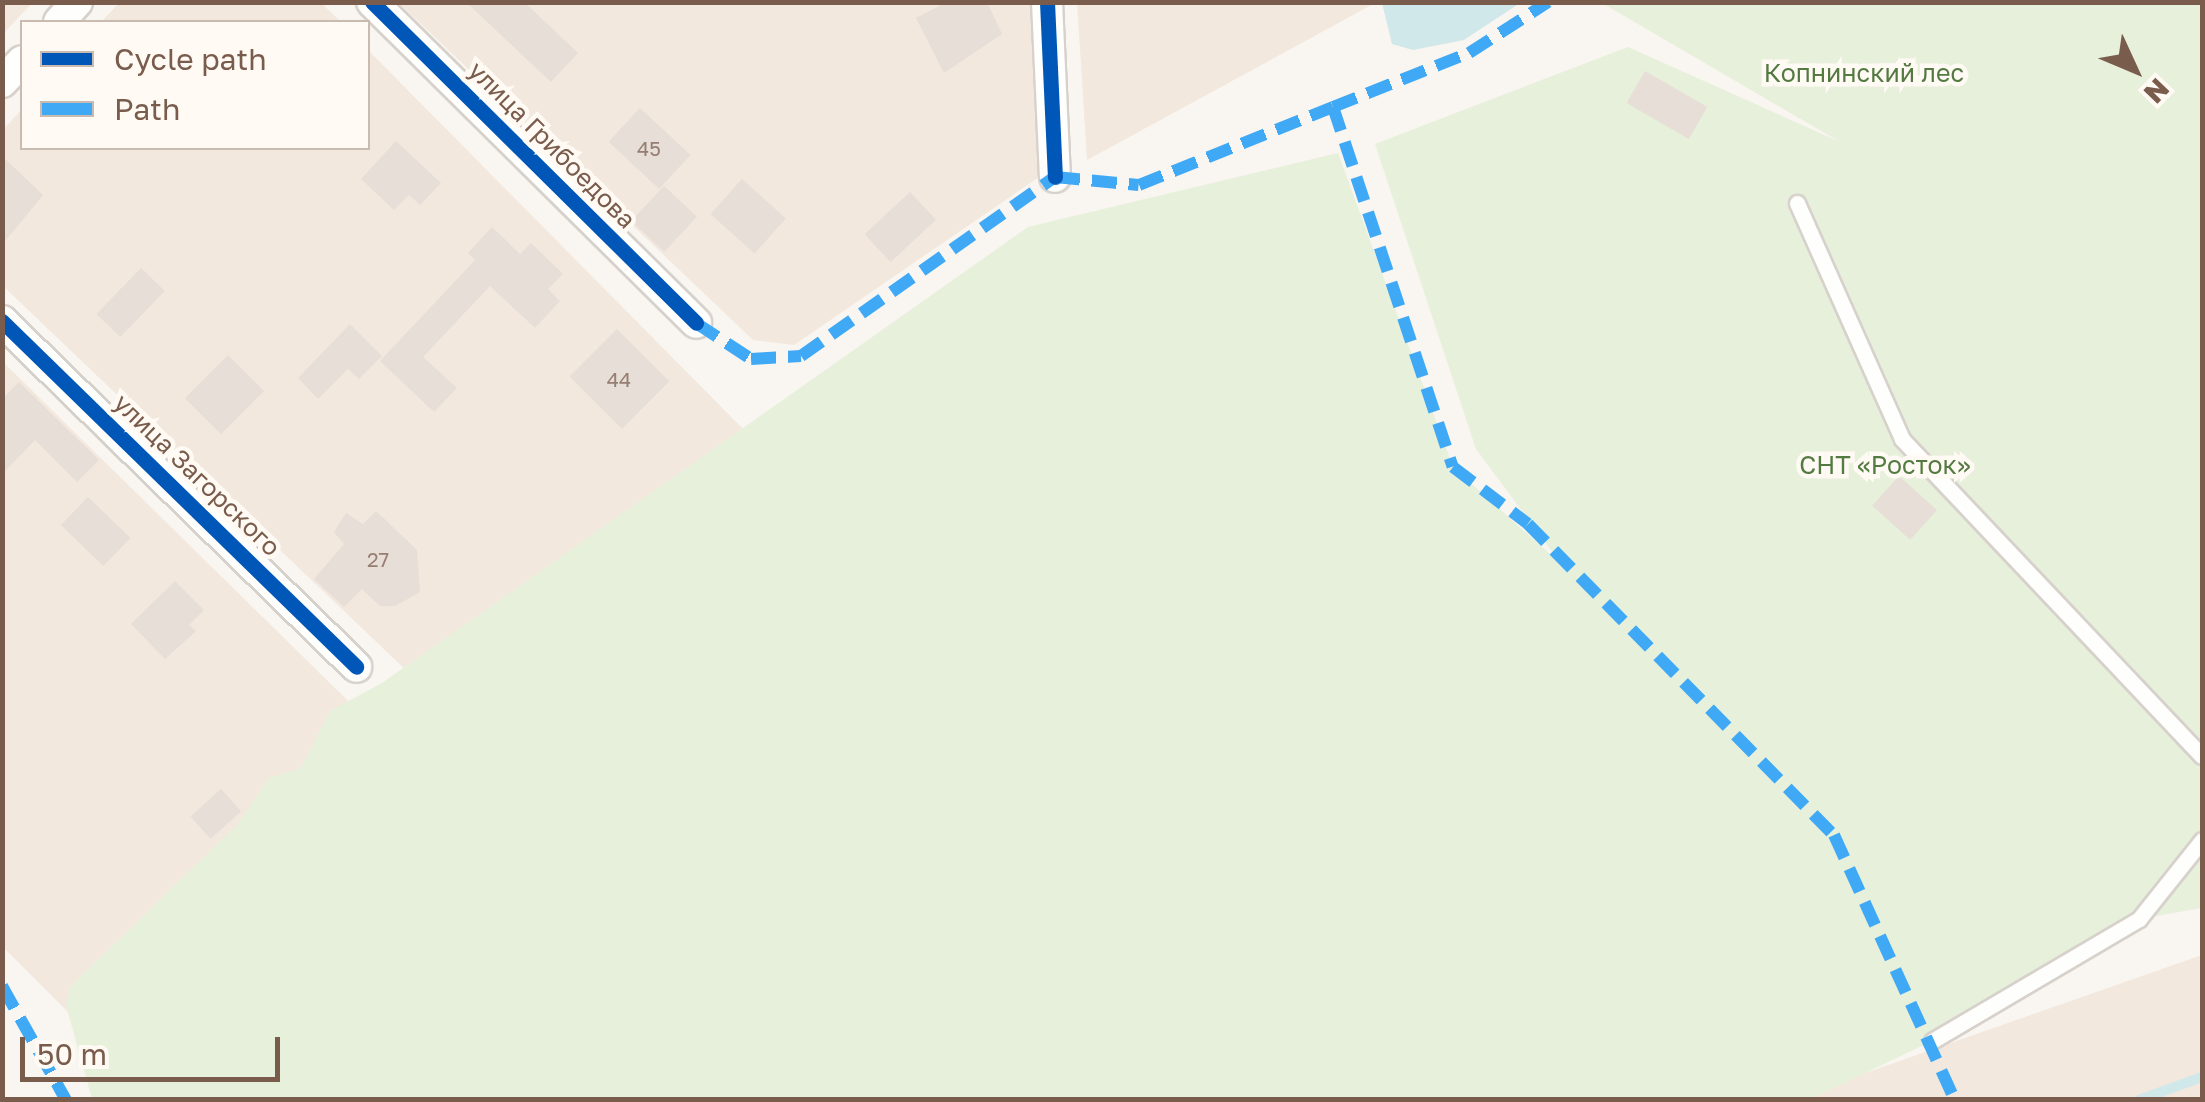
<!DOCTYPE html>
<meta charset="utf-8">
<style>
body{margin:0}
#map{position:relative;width:2205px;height:1102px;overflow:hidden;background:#f9f5f0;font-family:"Golos Text",sans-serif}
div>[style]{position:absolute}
.residential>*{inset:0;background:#f2e8de}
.green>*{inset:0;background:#e7f0db}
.water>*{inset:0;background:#d0e8ea}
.stream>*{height:10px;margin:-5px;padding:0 5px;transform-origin:5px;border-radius:5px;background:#d0e8ea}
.building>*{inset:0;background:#e6ded7;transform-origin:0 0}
.roads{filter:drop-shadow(2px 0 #d7d1cb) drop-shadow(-2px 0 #d7d1cb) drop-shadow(0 2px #d7d1cb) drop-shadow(0 -2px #d7d1cb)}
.lane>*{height:15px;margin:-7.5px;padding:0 7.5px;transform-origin:7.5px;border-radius:7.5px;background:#fefefd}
.street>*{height:30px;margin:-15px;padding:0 15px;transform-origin:15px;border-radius:15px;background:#fefefd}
.quiet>*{height:12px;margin-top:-6px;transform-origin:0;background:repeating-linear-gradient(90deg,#3fa9f5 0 25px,transparent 0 37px)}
.cycleway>*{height:15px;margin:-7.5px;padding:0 7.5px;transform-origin:7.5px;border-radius:7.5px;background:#0057b8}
span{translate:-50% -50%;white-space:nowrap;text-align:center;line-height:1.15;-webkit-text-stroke:9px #fffaf3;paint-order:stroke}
.number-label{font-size:20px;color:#977e72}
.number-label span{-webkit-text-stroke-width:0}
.park-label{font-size:25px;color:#537a41}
.street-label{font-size:25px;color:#7a5c4d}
.frame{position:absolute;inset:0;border:5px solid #7a5c4d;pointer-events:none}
.legend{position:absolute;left:20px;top:20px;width:350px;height:130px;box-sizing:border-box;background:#fffaf3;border:2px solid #cabbb1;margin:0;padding:12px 18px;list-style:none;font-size:30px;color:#7a5c4d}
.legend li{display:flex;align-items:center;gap:20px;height:50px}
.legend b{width:50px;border:2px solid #cabbb1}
.north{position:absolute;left:2085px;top:20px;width:100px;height:100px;-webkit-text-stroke:8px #fffaf3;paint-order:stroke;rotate:134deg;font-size:28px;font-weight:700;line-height:40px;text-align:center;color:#7a5c4d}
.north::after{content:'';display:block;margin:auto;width:35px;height:45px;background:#7a5c4d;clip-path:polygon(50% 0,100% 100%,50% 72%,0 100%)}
.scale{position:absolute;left:20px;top:1037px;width:260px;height:45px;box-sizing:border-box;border:5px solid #7a5c4d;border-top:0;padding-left:12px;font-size:30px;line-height:35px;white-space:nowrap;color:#7a5c4d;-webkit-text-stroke:8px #fffaf3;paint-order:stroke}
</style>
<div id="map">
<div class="residential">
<div style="clip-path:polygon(3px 2px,32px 3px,3px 34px,2px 3px)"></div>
<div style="clip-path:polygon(1077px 2px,1375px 2px,1375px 3px,1087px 160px)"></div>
<div style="clip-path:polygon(119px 3px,321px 3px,341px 22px,101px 22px)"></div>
<div style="clip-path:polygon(399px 3px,1033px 3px,1042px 175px,794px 345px,753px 340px)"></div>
<div style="clip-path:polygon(368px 50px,748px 434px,451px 713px,3px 286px,2px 131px,22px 109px,22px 148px,368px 148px)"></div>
<div style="clip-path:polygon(2px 361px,399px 751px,84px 1028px,3px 947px)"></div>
<div style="clip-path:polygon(2202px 955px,2202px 1099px,1791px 1099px)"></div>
</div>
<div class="green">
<div style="clip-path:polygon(1602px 3px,2202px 3px,2202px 908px,2139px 919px,1932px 1041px,1811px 1099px,92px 1099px,66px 1005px,71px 986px,238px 824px,269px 778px,301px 768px,330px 711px,382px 683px,1028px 227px,1338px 153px,1453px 467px,1562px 565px,1476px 449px,1375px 144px,1628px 47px,1840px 142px)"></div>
</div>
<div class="water">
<div style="clip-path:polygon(1382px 3px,1382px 2px,1520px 3px,1464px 40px,1413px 50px,1392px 44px)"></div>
</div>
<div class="stream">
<div style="left:2139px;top:1100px;width:67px;rotate:-20.1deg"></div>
</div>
<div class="building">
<div style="clip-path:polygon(466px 2px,524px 2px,578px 53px,551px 82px)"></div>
<div style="clip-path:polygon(947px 2px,987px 2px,1002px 34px,944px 73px,916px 18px)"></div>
<div style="left:1645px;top:71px;width:72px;height:37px;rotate:30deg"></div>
<div style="left:640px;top:108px;width:69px;height:46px;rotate:43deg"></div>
<div style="clip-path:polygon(396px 141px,441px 183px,420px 205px,409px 195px,394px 210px,361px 179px)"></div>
<div style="clip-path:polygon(2px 156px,43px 195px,2px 245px)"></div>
<div style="left:742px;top:179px;width:59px;height:47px;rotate:42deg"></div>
<div style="left:664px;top:186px;width:45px;height:48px;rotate:43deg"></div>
<div style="left:910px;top:192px;width:38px;height:62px;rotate:47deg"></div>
<div style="clip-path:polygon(492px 227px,520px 254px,531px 243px,563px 274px,548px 289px,560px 301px,535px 328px,490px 286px,423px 357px,457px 388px,434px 412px,380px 361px,475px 260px,468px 253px)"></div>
<div style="left:141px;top:268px;width:33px;height:64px;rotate:44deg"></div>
<div style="clip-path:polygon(350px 324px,382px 356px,359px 379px,348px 369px,318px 399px,298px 378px)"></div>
<div style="left:617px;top:329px;width:74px;height:67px;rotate:45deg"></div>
<div style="left:228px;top:355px;width:51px;height:61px;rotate:45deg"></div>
<div style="clip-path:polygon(19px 382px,99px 460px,77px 482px,35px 440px,2px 474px,2px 399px)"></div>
<div style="left:1899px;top:476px;width:51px;height:40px;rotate:42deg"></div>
<div style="left:88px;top:497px;width:59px;height:39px;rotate:44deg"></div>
<div style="clip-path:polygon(376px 511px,417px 550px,420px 592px,395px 606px,380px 606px,362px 589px,344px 607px,314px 579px,344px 544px,334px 532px,346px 513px,363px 524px)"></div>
<div style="clip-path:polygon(175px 581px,204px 610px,189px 625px,196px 631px,165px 659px,131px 624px)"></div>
<div style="left:221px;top:789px;width:30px;height:41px;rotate:48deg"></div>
</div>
<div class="roads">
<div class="lane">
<div style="left:1797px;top:203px;width:258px;rotate:66deg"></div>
<div style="left:1902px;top:439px;width:436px;rotate:46.6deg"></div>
<div style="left:1932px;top:1041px;width:240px;rotate:-30.5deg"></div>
<div style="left:2139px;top:919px;width:101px;rotate:-51.4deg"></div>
</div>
<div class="street">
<div style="left:372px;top:2px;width:456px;rotate:44.7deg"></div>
<div style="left:1047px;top:2px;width:175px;rotate:87.4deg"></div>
<div style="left:59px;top:22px;width:27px;rotate:-48deg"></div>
<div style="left:2px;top:82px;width:29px;rotate:-46deg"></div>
<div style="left:2px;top:321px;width:495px;rotate:44.3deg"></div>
</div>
</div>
<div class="quiet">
<div style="left:1333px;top:107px;width:146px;rotate:-21.7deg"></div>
<div style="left:1469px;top:53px;width:94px;rotate:-32.8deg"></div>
<div style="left:696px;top:323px;width:66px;rotate:33.2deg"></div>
<div style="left:751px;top:359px;width:50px;rotate:-3.4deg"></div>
<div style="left:801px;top:356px;width:311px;rotate:-35.2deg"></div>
<div style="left:1055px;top:177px;width:84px;rotate:5.4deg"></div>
<div style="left:1139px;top:185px;width:209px;rotate:-21.9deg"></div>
<div style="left:1333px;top:107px;width:379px;rotate:71.6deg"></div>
<div style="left:1453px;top:467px;width:94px;rotate:37.2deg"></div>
<div style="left:1528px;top:524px;width:436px;rotate:45.5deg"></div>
<div style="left:1834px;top:835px;width:291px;rotate:65.5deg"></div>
<div style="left:2px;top:986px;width:131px;rotate:60.7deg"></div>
</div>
<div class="cycleway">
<div style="left:372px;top:2px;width:456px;rotate:44.7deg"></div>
<div style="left:1047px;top:2px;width:175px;rotate:87.4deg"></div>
<div style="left:2px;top:321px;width:495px;rotate:44.3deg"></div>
</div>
<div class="number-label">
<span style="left:649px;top:148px">45</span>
<span style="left:619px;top:379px">44</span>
<span style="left:378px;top:559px">27</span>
</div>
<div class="park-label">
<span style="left:1864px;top:73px">Копнинский лес</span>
<span style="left:1885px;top:465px">СНТ «Росток»</span>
</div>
<div class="street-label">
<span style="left:552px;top:145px;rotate:45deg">улица Грибоедова</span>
<span style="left:197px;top:475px;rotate:44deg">улица Загорского</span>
</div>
<div class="frame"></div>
<ul class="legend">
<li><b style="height:12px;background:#0057b8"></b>Cycle path</li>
<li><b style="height:12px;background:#3fa9f5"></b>Path</li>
</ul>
<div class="north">N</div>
<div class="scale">50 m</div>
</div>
